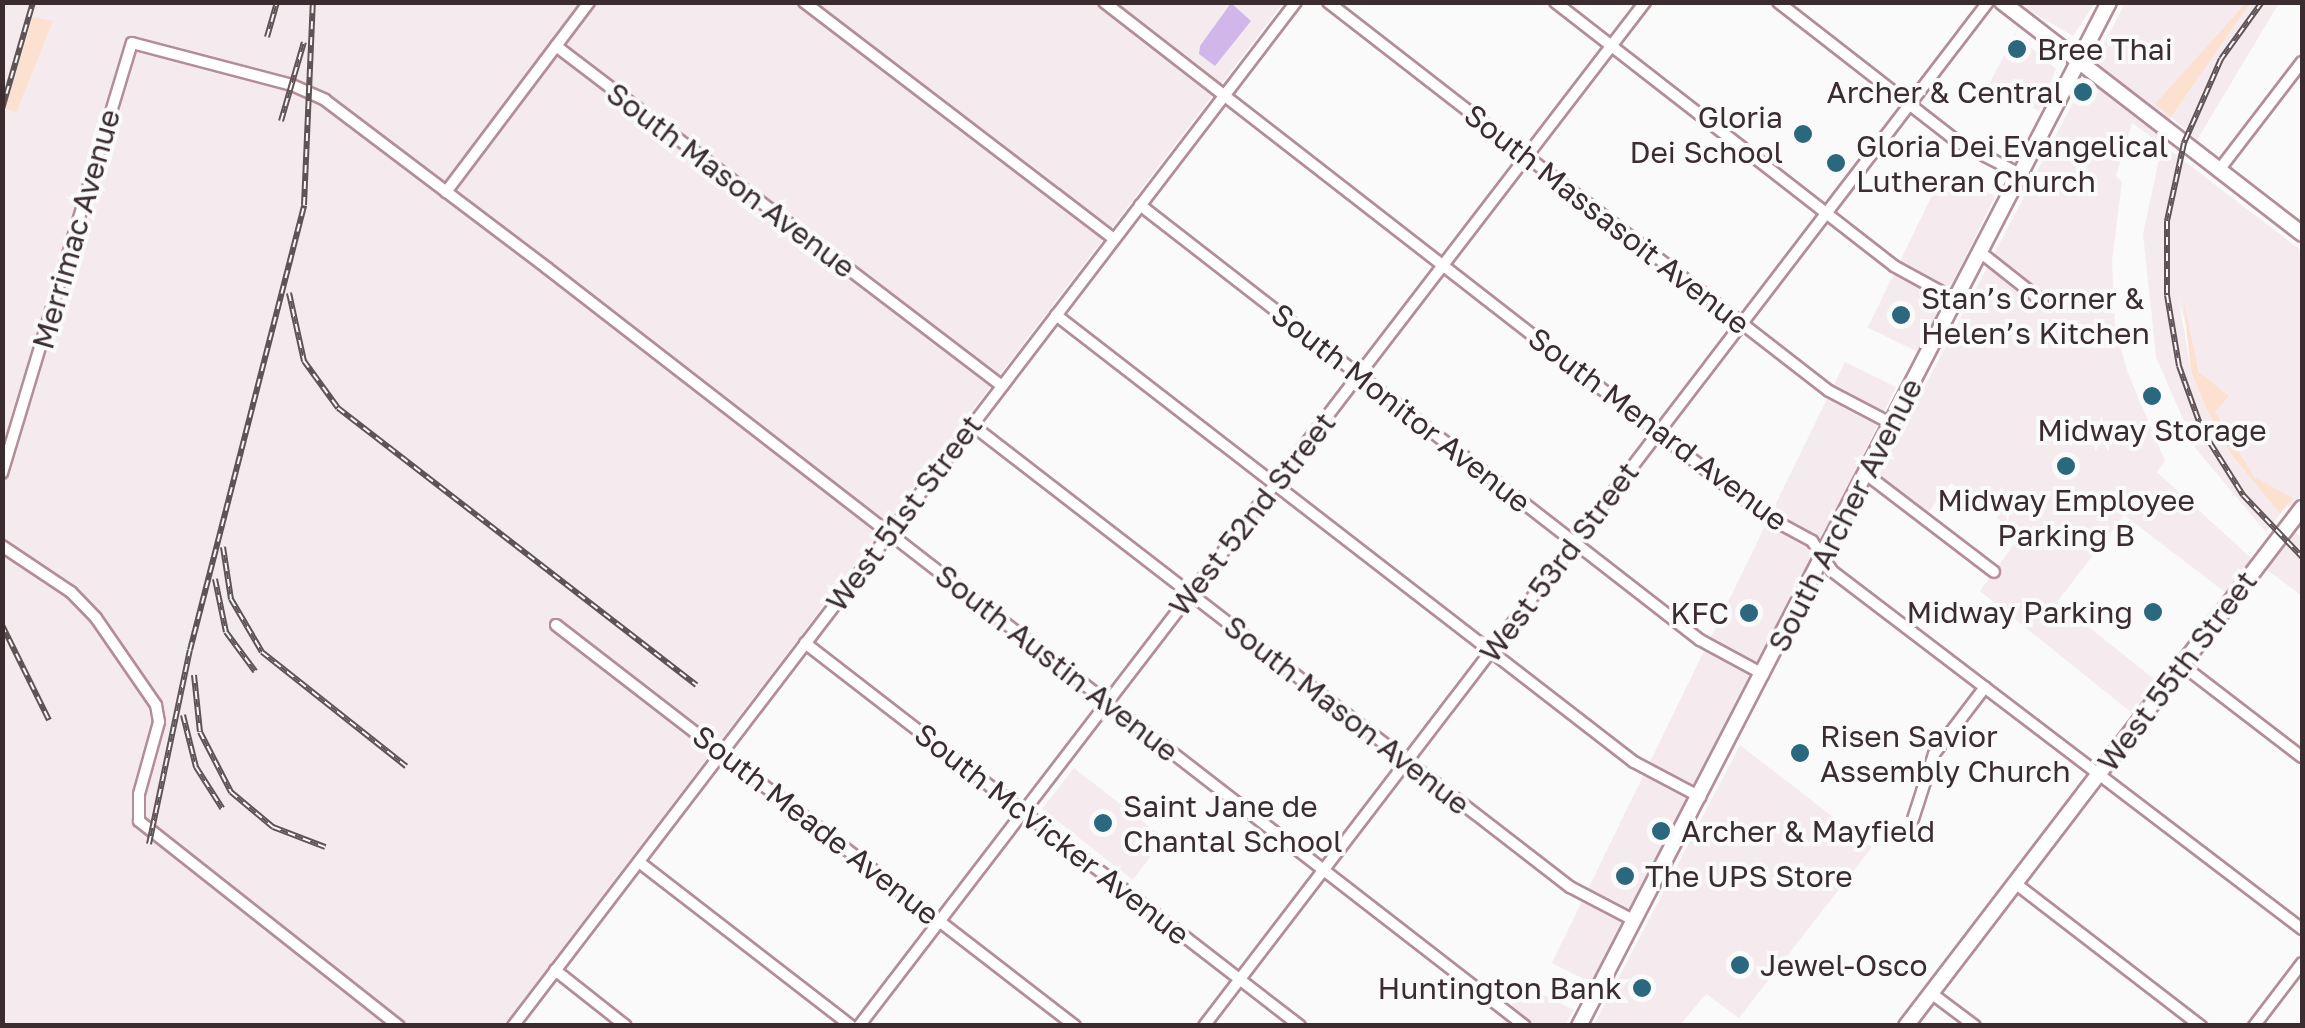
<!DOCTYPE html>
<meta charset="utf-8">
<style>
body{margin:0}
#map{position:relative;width:2305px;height:1028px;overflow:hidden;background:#fafafa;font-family:"Golos Text",sans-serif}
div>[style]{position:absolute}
.built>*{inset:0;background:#f5ebee;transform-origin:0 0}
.green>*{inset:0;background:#fce1d1}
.water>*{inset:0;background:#d0b6eb}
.roads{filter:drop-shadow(2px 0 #b38e98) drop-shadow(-2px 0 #b38e98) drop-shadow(0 2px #b38e98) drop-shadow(0 -2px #b38e98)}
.minor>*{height:10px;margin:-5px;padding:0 5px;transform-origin:5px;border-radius:5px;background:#fff}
.major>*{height:14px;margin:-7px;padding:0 7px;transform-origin:7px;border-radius:7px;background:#fff}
.rail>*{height:6px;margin-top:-3px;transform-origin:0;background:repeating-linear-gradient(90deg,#fafafa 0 8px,#5f5356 0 16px);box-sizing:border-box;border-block:2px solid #5f5356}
.dots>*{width:28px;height:28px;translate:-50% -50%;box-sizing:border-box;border:5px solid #fafafa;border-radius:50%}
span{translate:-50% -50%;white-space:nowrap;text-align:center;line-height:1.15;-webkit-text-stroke:8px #fafafa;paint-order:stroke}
.poi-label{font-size:30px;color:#3b2c30}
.left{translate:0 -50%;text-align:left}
.right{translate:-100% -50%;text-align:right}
.street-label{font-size:30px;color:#3b2c30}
.frame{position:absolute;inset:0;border:5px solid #3b2c30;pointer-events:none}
</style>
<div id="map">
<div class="built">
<div style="clip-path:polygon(2031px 2px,2095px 2px,2095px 3px,2073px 36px,2027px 9px)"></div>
<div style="clip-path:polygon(2px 3px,1283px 3px,503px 1026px,3px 1025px)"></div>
<div style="clip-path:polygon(2125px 3px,2279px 3px,2197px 140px,2171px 117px,2162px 144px,2302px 251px,2302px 493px,2291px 508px,2250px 475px,2211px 411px,2179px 301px,2191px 371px,2206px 408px,2231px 454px,2280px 514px,2266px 532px,2196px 449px,2156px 357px,2143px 234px,2162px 145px,2132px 123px,2116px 176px,2122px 182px,2112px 261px,2115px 329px,2128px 373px,2165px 461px,2157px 472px,2252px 559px,2226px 593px,2124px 515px,2057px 602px,2158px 682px,2133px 714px,1980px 591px,2020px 536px,1951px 483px,1926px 515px,1878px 476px)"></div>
<div style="clip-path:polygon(2015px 33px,2056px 69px,2039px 111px,1989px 85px)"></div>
<div style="left:1944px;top:171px;width:57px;height:174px;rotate:26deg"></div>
<div style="left:1845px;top:362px;width:57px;height:669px;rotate:26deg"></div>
<div style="clip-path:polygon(2295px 532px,2302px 537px,2302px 596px,2267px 570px)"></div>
<div style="clip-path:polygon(1740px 745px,1872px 847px,1739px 1018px,1706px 994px,1680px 1025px,1594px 1025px)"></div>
<div style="left:1074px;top:768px;width:115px;height:52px;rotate:38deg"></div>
<div style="clip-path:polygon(1522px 984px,1574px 1010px,1565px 1025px,1501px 1026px)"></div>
</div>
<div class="green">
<div style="clip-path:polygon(2246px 3px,2250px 3px,2171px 117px,2155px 104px)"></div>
<div style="clip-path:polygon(33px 17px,53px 21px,16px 113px,5px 108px)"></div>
<div style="clip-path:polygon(2183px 299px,2199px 372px,2229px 396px,2215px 412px,2254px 477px,2293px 498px,2280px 514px,2231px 454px,2206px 408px,2191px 371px)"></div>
</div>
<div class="water">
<div style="clip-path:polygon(1231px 3px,1251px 21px,1215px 66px,1199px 54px,1200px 46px)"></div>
</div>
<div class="roads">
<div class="minor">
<div style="left:804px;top:2px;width:390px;rotate:37.4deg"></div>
<div style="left:1104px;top:2px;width:836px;rotate:37.86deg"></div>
<div style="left:1764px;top:515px;width:55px;rotate:28.4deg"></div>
<div style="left:1812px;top:541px;width:36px;rotate:56deg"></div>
<div style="left:1832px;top:571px;width:591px;rotate:37.3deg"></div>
<div style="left:1328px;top:2px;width:634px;rotate:37.83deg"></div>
<div style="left:1829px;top:391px;width:71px;rotate:27.6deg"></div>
<div style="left:1555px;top:2px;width:430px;rotate:37.9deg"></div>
<div style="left:1894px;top:266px;width:71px;rotate:28.7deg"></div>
<div style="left:1778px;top:2px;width:228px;rotate:37.9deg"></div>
<div style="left:1958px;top:142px;width:70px;rotate:27.3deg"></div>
<div style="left:556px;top:46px;width:561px;rotate:37.32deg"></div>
<div style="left:2219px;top:170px;width:136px;rotate:-52.5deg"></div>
<div style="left:446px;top:192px;width:238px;rotate:-53deg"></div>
<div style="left:1140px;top:205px;width:709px;rotate:37.84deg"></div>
<div style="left:1700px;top:640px;width:72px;rotate:28.4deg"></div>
<div style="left:1980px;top:252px;width:79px;rotate:38.3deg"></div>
<div style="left:1056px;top:315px;width:731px;rotate:37.72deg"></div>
<div style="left:1634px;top:762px;width:75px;rotate:27.9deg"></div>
<div style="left:972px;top:425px;width:756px;rotate:37.69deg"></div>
<div style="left:1570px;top:887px;width:73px;rotate:27.6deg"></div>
<div style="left:2px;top:473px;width:449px;rotate:-73.2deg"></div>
<div style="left:132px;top:43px;width:165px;rotate:14.7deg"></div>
<div style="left:292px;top:85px;width:36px;rotate:24deg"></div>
<div style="left:325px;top:100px;width:278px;rotate:37.1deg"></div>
<div style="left:547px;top:268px;width:1237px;rotate:37.78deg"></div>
<div style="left:1866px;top:474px;width:161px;rotate:37.4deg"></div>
<div style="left:2px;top:546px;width:83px;rotate:33.7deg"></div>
<div style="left:71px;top:592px;width:36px;rotate:46deg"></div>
<div style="left:96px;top:618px;width:106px;rotate:55.4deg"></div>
<div style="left:156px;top:705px;width:17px;rotate:80deg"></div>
<div style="left:159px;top:722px;width:75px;rotate:105.5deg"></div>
<div style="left:139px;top:794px;width:27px;rotate:90deg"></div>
<div style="left:139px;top:821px;width:331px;rotate:38.3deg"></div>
<div style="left:556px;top:625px;width:656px;rotate:37.69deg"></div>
<div style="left:805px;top:643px;width:626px;rotate:37.73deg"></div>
<div style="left:2182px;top:665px;width:151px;rotate:37.5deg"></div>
<div style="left:1913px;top:819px;width:68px;rotate:-72.1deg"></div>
<div style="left:1934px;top:754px;width:84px;rotate:-52.7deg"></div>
<div style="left:639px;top:862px;width:268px;rotate:37.7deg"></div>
<div style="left:2015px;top:883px;width:235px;rotate:37.6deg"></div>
<div style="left:555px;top:970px;width:90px;rotate:38.3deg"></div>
<div style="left:1931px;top:993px;width:55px;rotate:36.9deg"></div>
<div style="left:513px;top:1026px;width:1289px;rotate:-52.6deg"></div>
<div style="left:859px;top:1026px;width:1291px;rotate:-52.49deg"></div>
<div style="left:1204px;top:1026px;width:1290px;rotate:-52.56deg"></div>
<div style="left:2254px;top:1026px;width:79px;rotate:-52.7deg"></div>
</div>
<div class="major">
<div style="left:2002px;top:2px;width:379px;rotate:37.7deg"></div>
<div style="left:1579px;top:1026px;width:1153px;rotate:-62.63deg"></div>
<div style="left:1906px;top:1026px;width:652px;rotate:-52.6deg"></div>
</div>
</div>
<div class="rail">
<div style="left:2262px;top:2px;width:70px;rotate:125.7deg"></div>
<div style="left:2221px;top:59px;width:92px;rotate:113.8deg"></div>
<div style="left:2184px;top:143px;width:80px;rotate:102.3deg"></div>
<div style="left:2167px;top:221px;width:74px;rotate:90deg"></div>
<div style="left:2167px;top:295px;width:72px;rotate:80.4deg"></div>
<div style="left:2179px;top:366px;width:68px;rotate:70.2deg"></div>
<div style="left:2202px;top:430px;width:77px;rotate:57.8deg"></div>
<div style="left:2243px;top:495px;width:86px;rotate:46.4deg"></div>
<div style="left:267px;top:37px;width:36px;rotate:-74deg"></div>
<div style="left:2px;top:109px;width:111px;rotate:-73.8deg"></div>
<div style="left:281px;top:121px;width:82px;rotate:-73.8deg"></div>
<div style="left:289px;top:293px;width:70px;rotate:77.6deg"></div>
<div style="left:304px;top:361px;width:58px;rotate:54.1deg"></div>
<div style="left:338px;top:408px;width:453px;rotate:37.7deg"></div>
<div style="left:223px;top:547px;width:53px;rotate:81.3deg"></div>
<div style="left:231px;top:599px;width:61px;rotate:59.7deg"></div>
<div style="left:262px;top:652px;width:184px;rotate:38.4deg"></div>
<div style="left:215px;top:579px;width:54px;rotate:78.3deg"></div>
<div style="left:226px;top:632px;width:49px;rotate:53.4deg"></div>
<div style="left:2px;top:625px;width:106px;rotate:63.7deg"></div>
<div style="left:194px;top:675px;width:57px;rotate:84deg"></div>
<div style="left:200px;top:732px;width:68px;rotate:62.7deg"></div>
<div style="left:231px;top:792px;width:55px;rotate:39.8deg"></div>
<div style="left:273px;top:827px;width:56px;rotate:21deg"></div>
<div style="left:183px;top:715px;width:54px;rotate:76deg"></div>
<div style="left:196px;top:767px;width:49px;rotate:57.6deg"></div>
<div style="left:149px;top:844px;width:198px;rotate:-78.1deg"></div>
<div style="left:190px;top:650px;width:459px;rotate:-75.6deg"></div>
<div style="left:304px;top:205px;width:203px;rotate:-87.5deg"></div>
</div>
<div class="dots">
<div style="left:2017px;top:49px;background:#2b677e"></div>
<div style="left:2083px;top:92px;background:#2b677e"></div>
<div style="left:1803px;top:134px;background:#2b677e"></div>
<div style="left:1836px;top:163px;background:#2b677e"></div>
<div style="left:1901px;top:315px;background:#2b677e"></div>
<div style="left:2152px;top:396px;background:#2b677e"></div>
<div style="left:2066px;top:466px;background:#2b677e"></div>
<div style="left:2153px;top:612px;background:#2b677e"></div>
<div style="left:1749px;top:613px;background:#2b677e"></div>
<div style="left:1800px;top:753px;background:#2b677e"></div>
<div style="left:1103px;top:823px;background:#2b677e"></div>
<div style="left:1661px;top:831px;background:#2b677e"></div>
<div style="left:1625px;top:876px;background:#2b677e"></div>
<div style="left:1740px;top:965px;background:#2b677e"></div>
<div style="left:1642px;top:988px;background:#2b677e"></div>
</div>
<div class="poi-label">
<span class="left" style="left:2037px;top:49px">Bree Thai</span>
<span class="right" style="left:2063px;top:92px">Archer &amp; Central</span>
<span class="right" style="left:1783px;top:134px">Gloria<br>Dei School</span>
<span class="left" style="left:1856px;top:163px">Gloria Dei Evangelical<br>Lutheran Church</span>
<span class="left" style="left:1921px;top:315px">Stan’s Corner &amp;<br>Helen’s Kitchen</span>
<span style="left:2152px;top:430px">Midway Storage</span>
<span style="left:2066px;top:517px">Midway Employee<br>Parking B</span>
<span class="right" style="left:2133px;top:612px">Midway Parking</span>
<span class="right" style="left:1729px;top:613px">KFC</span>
<span class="left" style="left:1820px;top:753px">Risen Savior<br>Assembly Church</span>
<span class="left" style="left:1123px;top:823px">Saint Jane de<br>Chantal School</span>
<span class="left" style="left:1681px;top:831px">Archer &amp; Mayfield</span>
<span class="left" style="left:1645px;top:876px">The UPS Store</span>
<span class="left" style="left:1760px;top:965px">Jewel-Osco</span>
<span class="right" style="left:1622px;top:988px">Huntington Bank</span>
</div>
<div class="street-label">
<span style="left:731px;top:180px;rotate:37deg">South Mason Avenue</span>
<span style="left:1607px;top:219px;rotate:38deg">South Massasoit Avenue</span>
<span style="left:76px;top:229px;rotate:-74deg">Merrimac Avenue</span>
<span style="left:1401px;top:408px;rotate:38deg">South Monitor Avenue</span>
<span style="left:1658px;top:429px;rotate:37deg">South Menard Avenue</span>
<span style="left:904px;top:513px;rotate:-53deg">West 51st Street</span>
<span style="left:1252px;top:514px;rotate:-52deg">West 52nd Street</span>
<span style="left:1845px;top:515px;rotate:-63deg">South Archer Avenue</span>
<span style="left:1559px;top:562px;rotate:-53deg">West 53rd Street</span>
<span style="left:1057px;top:663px;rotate:38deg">South Austin Avenue</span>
<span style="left:2177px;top:671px;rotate:-53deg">West 55th Street</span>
<span style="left:1347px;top:715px;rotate:38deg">South Mason Avenue</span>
<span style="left:816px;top:825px;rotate:38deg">South Meade Avenue</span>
<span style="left:1052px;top:834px;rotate:38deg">South McVicker Avenue</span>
</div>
<div class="frame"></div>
</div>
